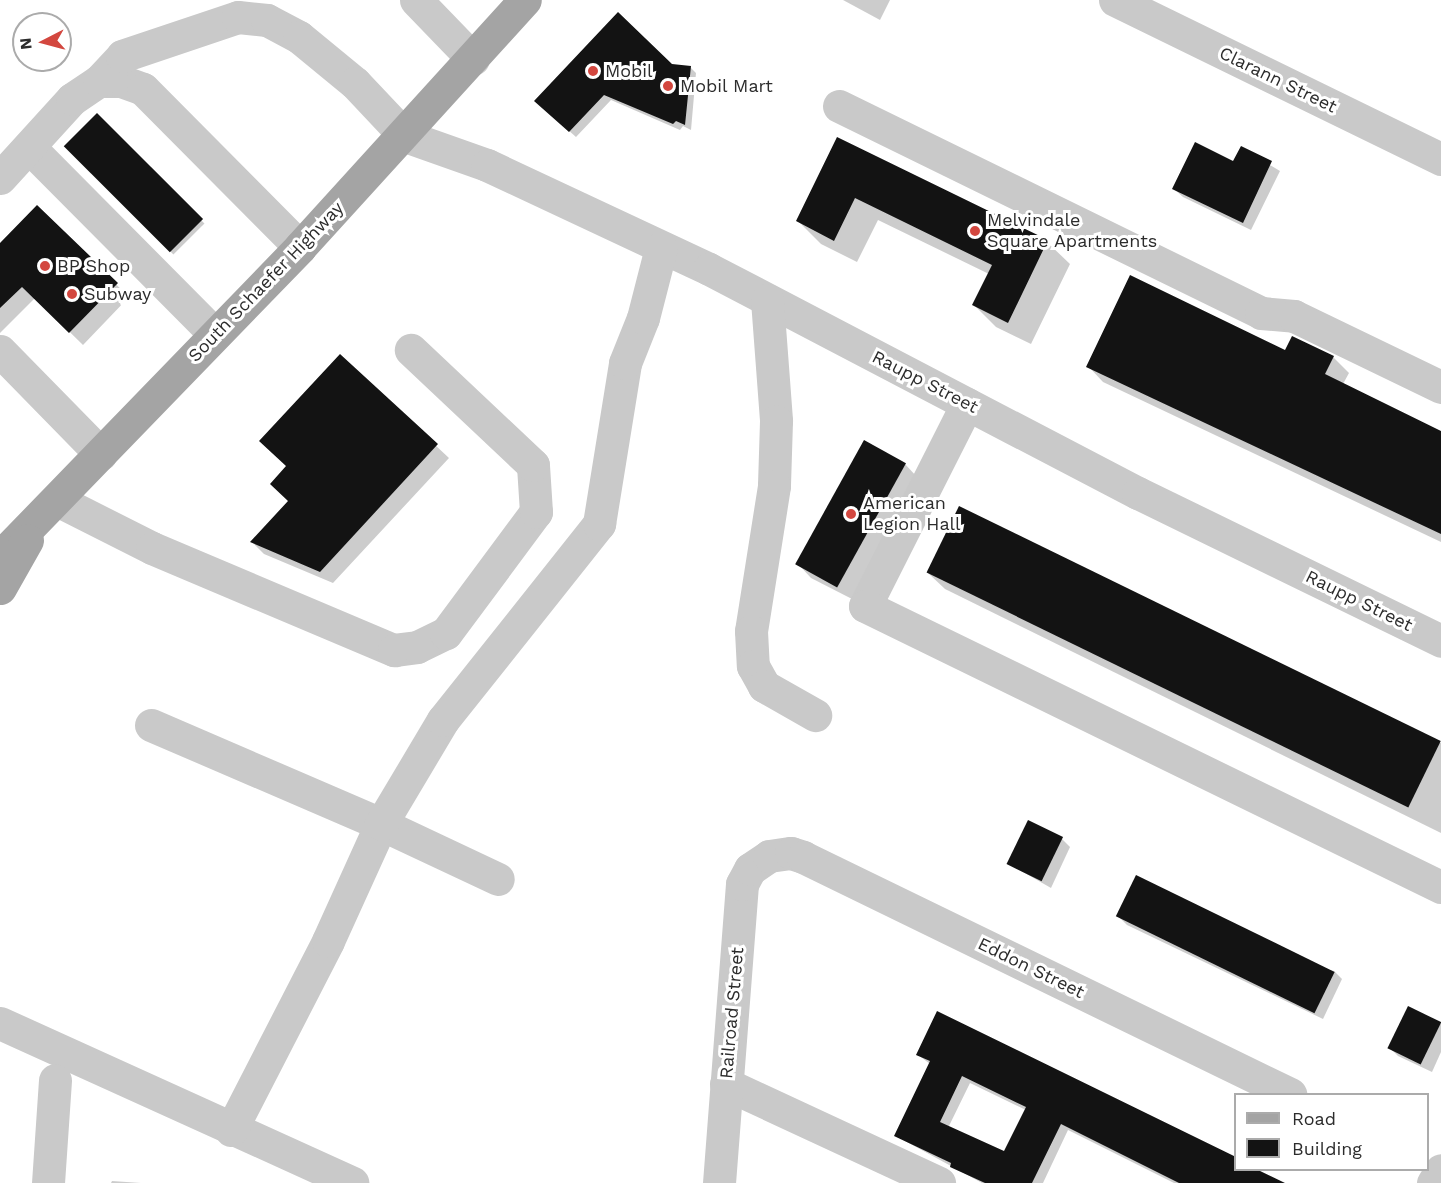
<!DOCTYPE html>
<style>
body{margin:0}
#map{position:relative;width:1441px;height:1183px;overflow:hidden;background:#fff;font-family:"Work Sans",sans-serif}
div>[style]{position:absolute}
.shadow>*{inset:0;background:#0003;transform-origin:0 0}
.building>*{inset:0;background:#131313;transform-origin:0 0}
.minor>*{height:33px;margin:-16.5px;padding:0 16.5px;transform-origin:16.5px;border-radius:16.5px;background:#c9c9c9}
.major>*{height:33px;margin:-16.5px;padding:0 16.5px;transform-origin:16.5px;border-radius:16.5px;background:#a4a4a4}
.dots>*{width:16px;height:16px;translate:-50% -50%;box-sizing:border-box;border:3px solid #fff;border-radius:50%}
span{translate:-50% -50%;white-space:nowrap;text-align:center;line-height:1.15;-webkit-text-stroke:6px #fff;paint-order:stroke}
.poi-label{font-size:18px;color:#2c2c2c}
.left{translate:0 -50%;text-align:left}
.street-label{font-size:18px;color:#2c2c2c}
.legend{position:absolute;left:1234px;top:1093px;width:195px;height:78px;box-sizing:border-box;background:#fff;border:2px solid #ababab;margin:0;padding:8px 10px;list-style:none;font-size:18px;color:#2c2c2c}
.legend li{display:flex;align-items:center;gap:12px;height:30px}
.legend b{width:30px;border:2px solid #ababab}
.north{position:absolute;left:12px;top:12px;width:60px;height:60px;box-sizing:border-box;background:#fff;border:2px solid #ababab;border-radius:50%;rotate:264deg;font-size:16px;font-weight:700;line-height:24px;text-align:center;color:#2c2c2c}
.north::after{content:'';display:block;margin:auto;width:21px;height:27px;background:#d3473f;clip-path:polygon(50% 0,100% 100%,50% 72%,0 100%)}
</style>
<div id="map">
<div class="shadow">
<div style="clip-path:polygon(843px 0,890px 0,880px 20px)"></div>
<div style="clip-path:polygon(672px 66px,690px 67px,696px 73px,691px 130px,683px 126px,680px 130px,611px 100px,576px 137px,542px 107px)"></div>
<div style="left:97px;top:116px;width:152px;height:44px;rotate:45deg"></div>
<div style="clip-path:polygon(838px 139px,1047px 242px,1070px 264px,1031px 344px,996px 327px,974px 305px,989px 274px,878px 220px,857px 262px,821px 244px,798px 221px)"></div>
<div style="clip-path:polygon(1241px 148px,1280px 171px,1251px 230px,1183px 197px,1174px 189px,1234px 163px)"></div>
<div style="clip-path:polygon(37px 207px,129px 297px,83px 345px,35px 298px,0 333px,0 245px)"></div>
<div style="clip-path:polygon(1286px 352px,1333px 357px,1349px 373px,1343px 384px,1441px 432px,1441px 542px,1103px 382px,1088px 366px)"></div>
<div style="clip-path:polygon(340px 356px,449px 458px,333px 583px,264px 554px,252px 542px,290px 501px,288px 466px)"></div>
<div style="clip-path:polygon(905px 464px,917px 477px,852px 599px,811px 578px,799px 565px)"></div>
<div style="clip-path:polygon(928px 573px,1441px 743px,1441px 833px,945px 589px)"></div>
<div style="clip-path:polygon(1062px 839px,1070px 847px,1051px 888px,1009px 864px)"></div>
<div style="clip-path:polygon(1119px 917px,1334px 971px,1342px 979px,1323px 1019px,1127px 925px)"></div>
<div style="clip-path:polygon(1409px 1008px,1441px 1024px,1441px 1052px,1432px 1072px,1398px 1056px,1390px 1048px)"></div>
<div style="clip-path:polygon(evenodd,917px 1054px,1236px 1170px,1255px 1170px,1282px 1183px,1174px 1183px,1068px 1130px,1043px 1183px,982px 1183px,896px 1136px,930px 1064px,917px 1054px,970px 1083px,1026px 1110px,1004px 1153px,948px 1128px,970px 1083px)"></div>
<div style="clip-path:polygon(112px 1181px,141px 1183px,111px 1183px)"></div>
</div>
<div class="building">
<div style="clip-path:polygon(618px 12px,672px 64px,691px 66px,685px 125px,676px 121px,673px 124px,604px 95px,569px 132px,534px 101px)"></div>
<div style="left:97px;top:113px;width:150px;height:47px;rotate:45deg"></div>
<div style="clip-path:polygon(837px 137px,1048px 240px,1008px 323px,972px 305px,992px 265px,855px 198px,834px 241px,796px 221px)"></div>
<div style="clip-path:polygon(1195px 142px,1233px 161px,1241px 146px,1272px 161px,1243px 223px,1172px 189px)"></div>
<div style="clip-path:polygon(37px 205px,118px 283px,69px 333px,22px 287px,0 308px,0 243px)"></div>
<div style="clip-path:polygon(1130px 275px,1285px 350px,1292px 336px,1334px 356px,1325px 374px,1441px 431px,1441px 534px,1086px 367px)"></div>
<div style="clip-path:polygon(340px 354px,438px 444px,320px 572px,250px 542px,288px 501px,270px 484px,286px 466px,259px 441px)"></div>
<div style="left:864px;top:440px;width:48px;height:142px;rotate:29deg"></div>
<div style="left:959px;top:506px;width:536px;height:74px;rotate:26deg"></div>
<div style="left:1028px;top:820px;width:39px;height:49px;rotate:26deg"></div>
<div style="left:1136px;top:875px;width:221px;height:46px;rotate:26deg"></div>
<div style="left:1408px;top:1006px;width:37px;height:47px;rotate:26deg"></div>
<div style="clip-path:polygon(evenodd,937px 1011px,1236px 1157px,1236px 1170px,1258px 1170px,1285px 1183px,1179px 1183px,1061px 1124px,1032px 1183px,985px 1183px,950px 1167px,951px 1163px,894px 1136px,930px 1061px,916px 1055px,937px 1011px,962px 1076px,1026px 1107px,1004px 1151px,940px 1122px,962px 1076px)"></div>
</div>
<div class="minor">
<div style="left:416px;top:0;width:82px;rotate:46deg"></div>
<div style="left:1115px;top:0;width:363px;rotate:26deg"></div>
<div style="left:99px;top:81px;width:22px"></div>
<div style="left:121px;top:81px;width:23px;rotate:20deg"></div>
<div style="left:143px;top:89px;width:223px;rotate:45.2deg"></div>
<div style="left:839px;top:106px;width:470px;rotate:26.1deg"></div>
<div style="left:1261px;top:313px;width:33px;rotate:5deg"></div>
<div style="left:1294px;top:316px;width:163px;rotate:25.8deg"></div>
<div style="left:29px;top:147px;width:264px;rotate:45.2deg"></div>
<div style="left:0;top:178px;width:107px;rotate:-47.7deg"></div>
<div style="left:72px;top:99px;width:32px;rotate:-34deg"></div>
<div style="left:99px;top:81px;width:34px;rotate:-47deg"></div>
<div style="left:122px;top:56px;width:122px;rotate:-18.6deg"></div>
<div style="left:238px;top:17px;width:29px;rotate:6deg"></div>
<div style="left:267px;top:20px;width:36px;rotate:28deg"></div>
<div style="left:299px;top:37px;width:72px;rotate:39.4deg"></div>
<div style="left:355px;top:83px;width:73px;rotate:46.7deg"></div>
<div style="left:405px;top:136px;width:87px;rotate:19.5deg"></div>
<div style="left:487px;top:165px;width:245px;rotate:25.1deg"></div>
<div style="left:709px;top:269px;width:484px;rotate:27.6deg"></div>
<div style="left:1138px;top:493px;width:337px;rotate:26deg"></div>
<div style="left:767px;top:300px;width:121px;rotate:85.7deg"></div>
<div style="left:776px;top:421px;width:65px;rotate:91.8deg"></div>
<div style="left:774px;top:486px;width:147px;rotate:99deg"></div>
<div style="left:751px;top:631px;width:35px;rotate:87deg"></div>
<div style="left:753px;top:666px;width:23px;rotate:61deg"></div>
<div style="left:764px;top:686px;width:59px;rotate:29.6deg"></div>
<div style="left:0;top:351px;width:144px;rotate:45.6deg"></div>
<div style="left:967px;top:404px;width:226px;rotate:116.8deg"></div>
<div style="left:865px;top:606px;width:641px;rotate:26.01deg"></div>
<div style="left:57px;top:500px;width:106px;rotate:26.8deg"></div>
<div style="left:152px;top:548px;width:263px;rotate:22.9deg"></div>
<div style="left:394px;top:650px;width:23px;rotate:-7deg"></div>
<div style="left:417px;top:647px;width:32px;rotate:-26deg"></div>
<div style="left:446px;top:633px;width:151px;rotate:-53.4deg"></div>
<div style="left:536px;top:512px;width:47px;rotate:-93.7deg"></div>
<div style="left:533px;top:465px;width:168px;rotate:-136.7deg"></div>
<div style="left:151px;top:725px;width:250px;rotate:23.3deg"></div>
<div style="left:381px;top:824px;width:129px;rotate:25.2deg"></div>
<div style="left:0;top:1023px;width:387px;rotate:24.4deg"></div>
<div style="left:726px;top:1084px;width:235px;rotate:24.9deg"></div>
<div style="left:231px;top:1130px;width:212px;rotate:-62.8deg"></div>
<div style="left:328px;top:941px;width:128px;rotate:-65.6deg"></div>
<div style="left:381px;top:824px;width:121px;rotate:-59.2deg"></div>
<div style="left:443px;top:720px;width:251px;rotate:-51.5deg"></div>
<div style="left:599px;top:524px;width:163px;rotate:-80.8deg"></div>
<div style="left:625px;top:363px;width:48px;rotate:-68.2deg"></div>
<div style="left:643px;top:318px;width:72px;rotate:-75.6deg"></div>
<div style="left:48px;top:1183px;width:103px;rotate:-86.1deg"></div>
<div style="left:719px;top:1183px;width:300px;rotate:-85.6deg"></div>
<div style="left:742px;top:884px;width:17px;rotate:-62deg"></div>
<div style="left:750px;top:869px;width:23px;rotate:-34deg"></div>
<div style="left:769px;top:856px;width:22px;rotate:-8deg"></div>
<div style="left:791px;top:853px;width:13px;rotate:18deg"></div>
<div style="left:803px;top:857px;width:542px;rotate:25.95deg"></div>
<div style="left:1433px;top:1183px;width:15px;rotate:-58deg"></div>
</div>
<div class="major">
<div style="left:0;top:557px;width:431px;rotate:-45.9deg"></div>
<div style="left:300px;top:247px;width:334px;rotate:-47.7deg"></div>
<div style="left:0;top:588px;width:55px;rotate:-60.6deg"></div>
</div>
<div class="dots">
<div style="left:593px;top:71px;background:#d3473f"></div>
<div style="left:668px;top:86px;background:#d3473f"></div>
<div style="left:975px;top:231px;background:#d3473f"></div>
<div style="left:45px;top:266px;background:#d3473f"></div>
<div style="left:72px;top:294px;background:#d3473f"></div>
<div style="left:851px;top:514px;background:#d3473f"></div>
</div>
<div class="poi-label">
<span class="left" style="left:605px;top:71px">Mobil</span>
<span class="left" style="left:680px;top:86px">Mobil Mart</span>
<span class="left" style="left:987px;top:231px">Melvindale<br>Square Apartments</span>
<span class="left" style="left:57px;top:266px">BP Shop</span>
<span class="left" style="left:84px;top:294px">Subway</span>
<span class="left" style="left:863px;top:514px">American<br>Legion Hall</span>
</div>
<div class="street-label">
<span style="left:1278px;top:80px;rotate:26deg">Clarann Street</span>
<span style="left:266px;top:282px;rotate:-46deg">South Schaefer Highway</span>
<span style="left:925px;top:382px;rotate:27deg">Raupp Street</span>
<span style="left:1359px;top:601px;rotate:26deg">Raupp Street</span>
<span style="left:1031px;top:968px;rotate:26deg">Eddon Street</span>
<span style="left:732px;top:1013px;rotate:-85deg">Railroad Street</span>
</div>
<ul class="legend">
<li><b style="height:8px;background:#a4a4a4"></b>Road</li>
<li><b style="height:16px;background:#131313"></b>Building</li>
</ul>
<div class="north">N</div>
</div>
